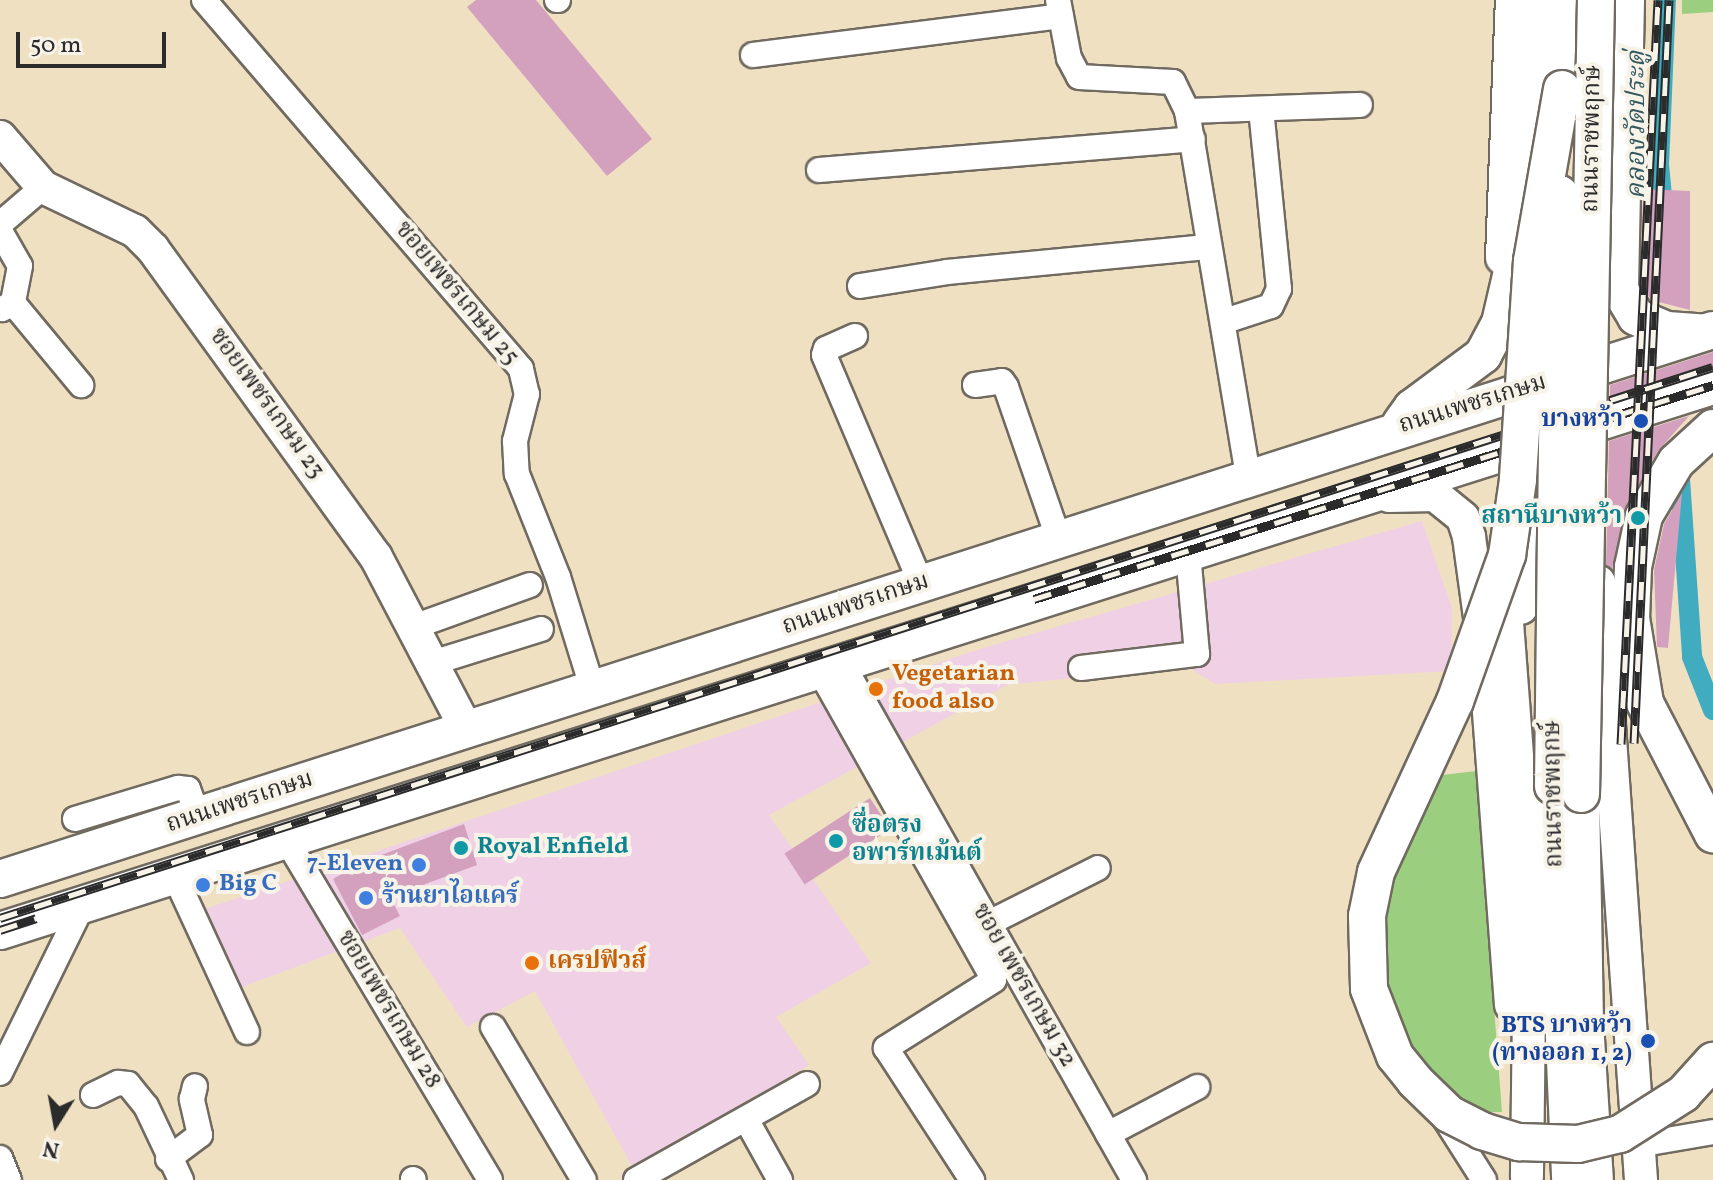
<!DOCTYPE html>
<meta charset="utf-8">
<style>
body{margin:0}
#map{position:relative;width:1713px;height:1180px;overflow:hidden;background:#f0e0c2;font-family:Vollkorn,"Noto Serif Thai",serif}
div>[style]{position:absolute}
.built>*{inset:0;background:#f0d0e5}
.green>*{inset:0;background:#9bce7e}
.canal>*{height:20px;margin:-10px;padding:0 10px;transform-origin:10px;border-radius:10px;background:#41abc0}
.building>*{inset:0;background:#d3a1be;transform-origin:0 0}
.roads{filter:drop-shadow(2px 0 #706a60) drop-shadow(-2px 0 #706a60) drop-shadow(0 2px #706a60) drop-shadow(0 -2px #706a60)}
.street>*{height:24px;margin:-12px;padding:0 12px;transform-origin:12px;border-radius:12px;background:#fff}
.secondary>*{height:32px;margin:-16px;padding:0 16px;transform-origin:16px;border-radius:16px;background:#fff}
.primary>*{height:36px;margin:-18px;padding:0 18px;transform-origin:18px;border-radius:18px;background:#fff}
.rail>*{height:9px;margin-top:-4.5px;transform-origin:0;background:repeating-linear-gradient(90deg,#f7f3e8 0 18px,#2b2b2b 0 36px);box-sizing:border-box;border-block:2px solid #2b2b2b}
.bridges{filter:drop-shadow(2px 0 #706a60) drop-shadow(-2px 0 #706a60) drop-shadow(0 2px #706a60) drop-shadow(0 -2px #706a60)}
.primary-bridge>*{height:36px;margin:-18px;padding:0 18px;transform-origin:18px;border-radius:18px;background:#fff}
.dots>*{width:22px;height:22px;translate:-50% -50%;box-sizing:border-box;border:4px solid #f7f3e8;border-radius:50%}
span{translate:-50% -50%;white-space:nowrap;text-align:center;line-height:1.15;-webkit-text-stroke:8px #f7f3e8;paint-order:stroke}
.street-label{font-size:24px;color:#2b2b2b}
.transit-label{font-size:24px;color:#164399;font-weight:700}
.right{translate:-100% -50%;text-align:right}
.culture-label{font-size:24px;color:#0d838f;font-weight:700}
.left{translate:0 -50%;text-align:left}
.food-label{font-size:24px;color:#c56008;font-weight:700}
.shop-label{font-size:24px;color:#366cbe;font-weight:700}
.water-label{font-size:26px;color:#33585f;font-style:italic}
.north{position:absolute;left:16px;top:1084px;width:80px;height:80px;-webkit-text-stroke:6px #f7f3e8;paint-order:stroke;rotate:191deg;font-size:22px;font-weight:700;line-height:32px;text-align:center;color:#2b2b2b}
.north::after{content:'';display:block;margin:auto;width:28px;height:36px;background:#2b2b2b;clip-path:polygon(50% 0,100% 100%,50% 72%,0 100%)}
.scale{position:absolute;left:16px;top:32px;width:150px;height:36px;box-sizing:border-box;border:4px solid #2b2b2b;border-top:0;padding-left:10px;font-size:24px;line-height:28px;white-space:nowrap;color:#2b2b2b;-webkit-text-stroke:6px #f7f3e8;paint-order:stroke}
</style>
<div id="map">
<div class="built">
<div style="clip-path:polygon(1422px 521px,1452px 608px,1451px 671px,1215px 684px,1187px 666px,1007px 685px,769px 815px,871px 963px,776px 1017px,809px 1065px,633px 1168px,535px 991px,467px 1027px,400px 928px,218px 996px,181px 917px,970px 652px)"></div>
</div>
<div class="green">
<div style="clip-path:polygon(1682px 0,1713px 0,1713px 12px,1682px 14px)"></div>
<div style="clip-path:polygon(1476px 771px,1502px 1112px,1427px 1113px,1386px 983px,1388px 876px,1434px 776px)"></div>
</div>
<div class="canal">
<div style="left:1664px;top:216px;width:51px;rotate:-95.6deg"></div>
<div style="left:1659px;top:165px;width:165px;rotate:-87.6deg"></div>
<div style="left:1680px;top:479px;width:178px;rotate:86.1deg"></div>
<div style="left:1692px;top:657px;width:57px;rotate:68.4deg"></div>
</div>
<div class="building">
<div style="clip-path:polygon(476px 0,536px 0,652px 139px,607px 176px,467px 7px)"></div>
<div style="clip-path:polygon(1643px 189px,1690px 191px,1690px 310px,1651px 300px,1641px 284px)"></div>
<div style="clip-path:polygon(1713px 352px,1713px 366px,1610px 397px,1610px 385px)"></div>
<div style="clip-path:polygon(1689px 416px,1658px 451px,1626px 506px,1612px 569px,1606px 565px,1609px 441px)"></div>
<div style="clip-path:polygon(1682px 493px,1668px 648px,1657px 647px,1654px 570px,1664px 524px)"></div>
<div style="left:870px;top:798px;width:37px;height:102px;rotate:57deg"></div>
<div style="clip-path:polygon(464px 824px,477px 865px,390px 897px,400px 916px,362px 935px,333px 879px,360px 863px)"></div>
</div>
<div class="roads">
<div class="street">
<div style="left:204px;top:0;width:486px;rotate:49.3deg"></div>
<div style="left:521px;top:369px;width:26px;rotate:77deg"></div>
<div style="left:527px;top:394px;width:49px;rotate:104.3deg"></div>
<div style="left:515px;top:441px;width:33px;rotate:87deg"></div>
<div style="left:517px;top:474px;width:111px;rotate:68.3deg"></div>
<div style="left:558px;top:577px;width:118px;rotate:72.8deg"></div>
<div style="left:557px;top:0;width:1px"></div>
<div style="left:1058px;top:0;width:59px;rotate:79.3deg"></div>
<div style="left:1069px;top:58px;width:21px;rotate:62deg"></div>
<div style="left:1079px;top:77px;width:94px;rotate:3deg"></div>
<div style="left:1173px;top:82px;width:32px;rotate:64deg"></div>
<div style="left:1187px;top:111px;width:371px;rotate:80.5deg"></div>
<div style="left:753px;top:55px;width:310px;rotate:-7.2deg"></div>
<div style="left:1187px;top:111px;width:173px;rotate:-2deg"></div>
<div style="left:819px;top:170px;width:375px;rotate:-4.7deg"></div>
<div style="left:0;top:224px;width:57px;rotate:-40.7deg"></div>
<div style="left:0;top:231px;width:40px;rotate:60.3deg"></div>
<div style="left:20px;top:266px;width:38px;rotate:101deg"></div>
<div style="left:13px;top:303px;width:13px;rotate:151deg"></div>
<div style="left:860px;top:286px;width:88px;rotate:-9.1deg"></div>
<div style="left:947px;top:272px;width:261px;rotate:-5.5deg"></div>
<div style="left:13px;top:303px;width:107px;rotate:50.3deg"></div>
<div style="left:1225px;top:321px;width:48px;rotate:-18.1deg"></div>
<div style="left:1271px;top:306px;width:19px;rotate:-65deg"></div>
<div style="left:1279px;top:289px;width:181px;rotate:-95.7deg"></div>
<div style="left:855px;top:336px;width:32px;rotate:156deg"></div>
<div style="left:826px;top:349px;width:6px;rotate:108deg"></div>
<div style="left:824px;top:355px;width:248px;rotate:67deg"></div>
<div style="left:975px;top:385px;width:27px;rotate:-8deg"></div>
<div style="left:1002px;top:381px;width:7px;rotate:56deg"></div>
<div style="left:1006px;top:387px;width:159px;rotate:70.9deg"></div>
<div style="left:416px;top:626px;width:121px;rotate:-19.8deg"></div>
<div style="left:432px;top:663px;width:114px;rotate:-17.3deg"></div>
<div style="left:843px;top:665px;width:592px;rotate:60.53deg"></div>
<div style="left:1081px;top:668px;width:117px;rotate:-6.9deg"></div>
<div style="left:1197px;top:654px;width:100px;rotate:-95.1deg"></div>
<div style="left:821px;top:673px;width:352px;rotate:60.6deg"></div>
<div style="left:994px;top:980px;width:128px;rotate:147.8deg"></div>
<div style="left:886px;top:1048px;width:158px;rotate:56.9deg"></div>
<div style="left:75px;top:819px;width:108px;rotate:-16.8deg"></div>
<div style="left:178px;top:788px;width:10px;rotate:6deg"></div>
<div style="left:188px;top:789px;width:30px;rotate:70deg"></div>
<div style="left:286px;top:839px;width:397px;rotate:59.1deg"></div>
<div style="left:174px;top:874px;width:174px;rotate:65.2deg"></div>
<div style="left:987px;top:924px;width:124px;rotate:-26.8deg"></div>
<div style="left:493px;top:1027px;width:178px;rotate:59.3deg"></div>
<div style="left:0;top:1073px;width:188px;rotate:-63.8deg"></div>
<div style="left:93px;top:1095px;width:28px;rotate:-26deg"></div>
<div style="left:118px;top:1083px;width:10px;rotate:6deg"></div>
<div style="left:128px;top:1084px;width:28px;rotate:51deg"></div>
<div style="left:146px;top:1106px;width:82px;rotate:64.7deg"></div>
<div style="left:1440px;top:1111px;width:82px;rotate:57.5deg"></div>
<div style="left:746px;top:1119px;width:70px;rotate:60.9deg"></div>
<div style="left:1108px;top:1134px;width:101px;rotate:-27.8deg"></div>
<div style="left:1638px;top:1145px;width:76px;rotate:-9.8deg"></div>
<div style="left:0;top:1158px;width:24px;rotate:68deg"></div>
<div style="left:168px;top:1159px;width:40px;rotate:-37deg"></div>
<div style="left:200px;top:1135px;width:37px;rotate:-103deg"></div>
<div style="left:192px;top:1099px;width:13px;rotate:-77deg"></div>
<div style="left:413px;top:1179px;width:1px;rotate:45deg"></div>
<div style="left:636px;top:1180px;width:196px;rotate:-29.3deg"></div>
</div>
<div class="secondary">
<div style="left:0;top:137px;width:66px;rotate:49.3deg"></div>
<div style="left:43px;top:187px;width:102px;rotate:25.6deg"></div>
<div style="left:135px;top:231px;width:25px;rotate:45deg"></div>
<div style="left:153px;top:249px;width:380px;rotate:54.1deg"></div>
<div style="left:376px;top:557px;width:195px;rotate:62.3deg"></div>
<div style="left:1502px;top:258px;width:258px;rotate:-87.8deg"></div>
<div style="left:1389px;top:496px;width:46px;rotate:-1.2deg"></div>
<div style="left:1435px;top:495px;width:36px;rotate:39deg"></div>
<div style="left:1463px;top:518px;width:20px;rotate:72deg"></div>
<div style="left:1469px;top:537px;width:110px;rotate:82.2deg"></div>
<div style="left:1484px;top:646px;width:360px;rotate:85.7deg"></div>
<div style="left:1503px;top:569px;width:358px;rotate:85.7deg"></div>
<div style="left:1530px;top:926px;width:251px;rotate:90.7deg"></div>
<div style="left:1599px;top:582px;width:599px;rotate:85.98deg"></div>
<div style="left:1521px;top:608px;width:68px;rotate:-81.5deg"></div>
<div style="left:1531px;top:541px;width:29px;rotate:-49deg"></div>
<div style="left:1550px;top:519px;width:17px;rotate:-10deg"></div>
<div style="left:1567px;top:516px;width:11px;rotate:27deg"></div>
</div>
<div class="primary">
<div style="left:1626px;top:0;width:290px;rotate:91.2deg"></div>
<div style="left:1620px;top:290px;width:31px;rotate:59deg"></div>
<div style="left:1636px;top:317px;width:34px;rotate:23deg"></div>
<div style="left:1667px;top:330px;width:32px;rotate:4deg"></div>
<div style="left:1562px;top:89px;width:89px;rotate:-89.4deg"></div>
<div style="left:1401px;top:423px;width:19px;rotate:-54deg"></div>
<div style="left:1412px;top:408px;width:89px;rotate:-36.7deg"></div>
<div style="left:1483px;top:355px;width:36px;rotate:-62deg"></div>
<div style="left:1500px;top:323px;width:62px;rotate:-76.9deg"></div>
<div style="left:1514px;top:263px;width:138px;rotate:-83.3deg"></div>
<div style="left:1530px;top:126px;width:126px;rotate:-89.1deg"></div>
<div style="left:1713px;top:428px;width:50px;rotate:137.4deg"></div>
<div style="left:1676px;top:462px;width:63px;rotate:120.7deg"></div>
<div style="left:1644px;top:516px;width:52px;rotate:102.2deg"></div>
<div style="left:1633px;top:567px;width:51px;rotate:92.2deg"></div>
<div style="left:1631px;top:618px;width:86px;rotate:80.6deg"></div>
<div style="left:1645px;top:703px;width:148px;rotate:62.6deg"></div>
<div style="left:1553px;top:786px;width:394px;rotate:87.5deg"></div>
<div style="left:1581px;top:794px;width:229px;rotate:89deg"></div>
<div style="left:1585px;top:1023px;width:157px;rotate:86.4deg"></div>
<div style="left:0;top:879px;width:1799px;rotate:-17.77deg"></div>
<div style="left:1530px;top:926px;width:85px;rotate:84.6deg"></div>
<div style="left:0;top:931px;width:1798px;rotate:-17.65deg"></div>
</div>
</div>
<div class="rail">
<div style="left:1034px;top:599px;width:712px;rotate:-17.49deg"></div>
<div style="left:1634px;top:743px;width:744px;rotate:-87.3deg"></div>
<div style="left:1621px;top:744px;width:745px;rotate:-87.15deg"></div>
<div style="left:0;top:918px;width:1799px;rotate:-17.83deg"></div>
<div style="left:0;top:930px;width:38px;rotate:-18deg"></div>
</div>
<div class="bridges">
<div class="primary-bridge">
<div style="left:1562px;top:89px;width:175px;rotate:99.9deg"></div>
<div style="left:1532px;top:261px;width:219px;rotate:93.7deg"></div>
<div style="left:1518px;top:480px;width:76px;rotate:98.3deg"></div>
<div style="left:1507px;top:555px;width:155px;rotate:109.6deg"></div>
<div style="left:1455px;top:701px;width:188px;rotate:114.8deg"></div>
<div style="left:1376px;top:872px;width:45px;rotate:101.6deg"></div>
<div style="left:1367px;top:916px;width:73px;rotate:88.4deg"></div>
<div style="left:1369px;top:989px;width:72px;rotate:68.8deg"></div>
<div style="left:1395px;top:1056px;width:32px;rotate:51deg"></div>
<div style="left:1415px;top:1081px;width:47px;rotate:44.1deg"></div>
<div style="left:1449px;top:1114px;width:37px;rotate:27deg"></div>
<div style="left:1482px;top:1131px;width:39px;rotate:17deg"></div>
<div style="left:1519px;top:1142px;width:59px;rotate:1.9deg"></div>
<div style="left:1578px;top:1144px;width:43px;rotate:-13.4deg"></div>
<div style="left:1620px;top:1134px;width:75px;rotate:-32.4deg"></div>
<div style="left:1683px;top:1094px;width:45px;rotate:-47.7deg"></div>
<div style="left:1553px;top:786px;width:592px;rotate:-89.32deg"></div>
<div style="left:1581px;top:794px;width:794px;rotate:-88.92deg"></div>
</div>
</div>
<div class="dots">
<div style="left:1641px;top:421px;background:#1a4fb4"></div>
<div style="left:1638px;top:518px;background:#0f9aa8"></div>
<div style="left:876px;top:689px;background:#e8710a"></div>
<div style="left:836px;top:841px;background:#0f9aa8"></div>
<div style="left:461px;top:848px;background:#0f9aa8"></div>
<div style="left:419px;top:865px;background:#3f7fe0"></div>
<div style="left:203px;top:885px;background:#3f7fe0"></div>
<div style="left:366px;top:898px;background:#3f7fe0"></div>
<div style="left:532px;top:963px;background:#e8710a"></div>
<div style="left:1648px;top:1041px;background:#1a4fb4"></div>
</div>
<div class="street-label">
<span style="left:1593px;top:139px;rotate:-89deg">ถนนราชพฤกษ์</span>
<span style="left:456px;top:294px;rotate:50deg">ซอยเพชรเกษม 25</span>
<span style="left:266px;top:404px;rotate:54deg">ซอยเพชรเกษม 23</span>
<span style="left:1473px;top:405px;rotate:-17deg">ถนนเพชรเกษม</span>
<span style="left:856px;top:605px;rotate:-18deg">ถนนเพชรเกษม</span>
<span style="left:1555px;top:794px;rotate:-91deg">ถนนราชพฤกษ์</span>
<span style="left:240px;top:803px;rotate:-18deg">ถนนเพชรเกษม</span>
<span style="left:1023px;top:986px;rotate:60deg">ซอย เพชรเกษม 32</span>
<span style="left:388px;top:1010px;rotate:59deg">ซอยเพชรเกษม 28</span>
</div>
<div class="transit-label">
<span class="right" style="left:1623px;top:421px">บางหว้า</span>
<span class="right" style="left:1632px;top:1041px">BTS บางหว้า<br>(ทางออก 1, 2)</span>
</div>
<div class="culture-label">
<span class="right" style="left:1622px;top:518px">สถานีบางหว้า</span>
<span class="left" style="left:852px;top:841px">ซื่อตรง<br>อพาร์ทเม้นต์</span>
<span class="left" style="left:477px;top:848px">Royal Enfield</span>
</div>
<div class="food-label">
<span class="left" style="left:892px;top:689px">Vegetarian<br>food also</span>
<span class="left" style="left:548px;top:963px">เครปฟิวส์</span>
</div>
<div class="shop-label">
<span class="right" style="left:403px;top:865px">7-Eleven</span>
<span class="left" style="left:219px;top:885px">Big C</span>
<span class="left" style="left:382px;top:898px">ร้านยาไอแคร์</span>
</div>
<div class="water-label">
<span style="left:1638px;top:125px;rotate:-90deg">คลองวัดประดู่</span>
</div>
<div class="north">N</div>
<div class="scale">50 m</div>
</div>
